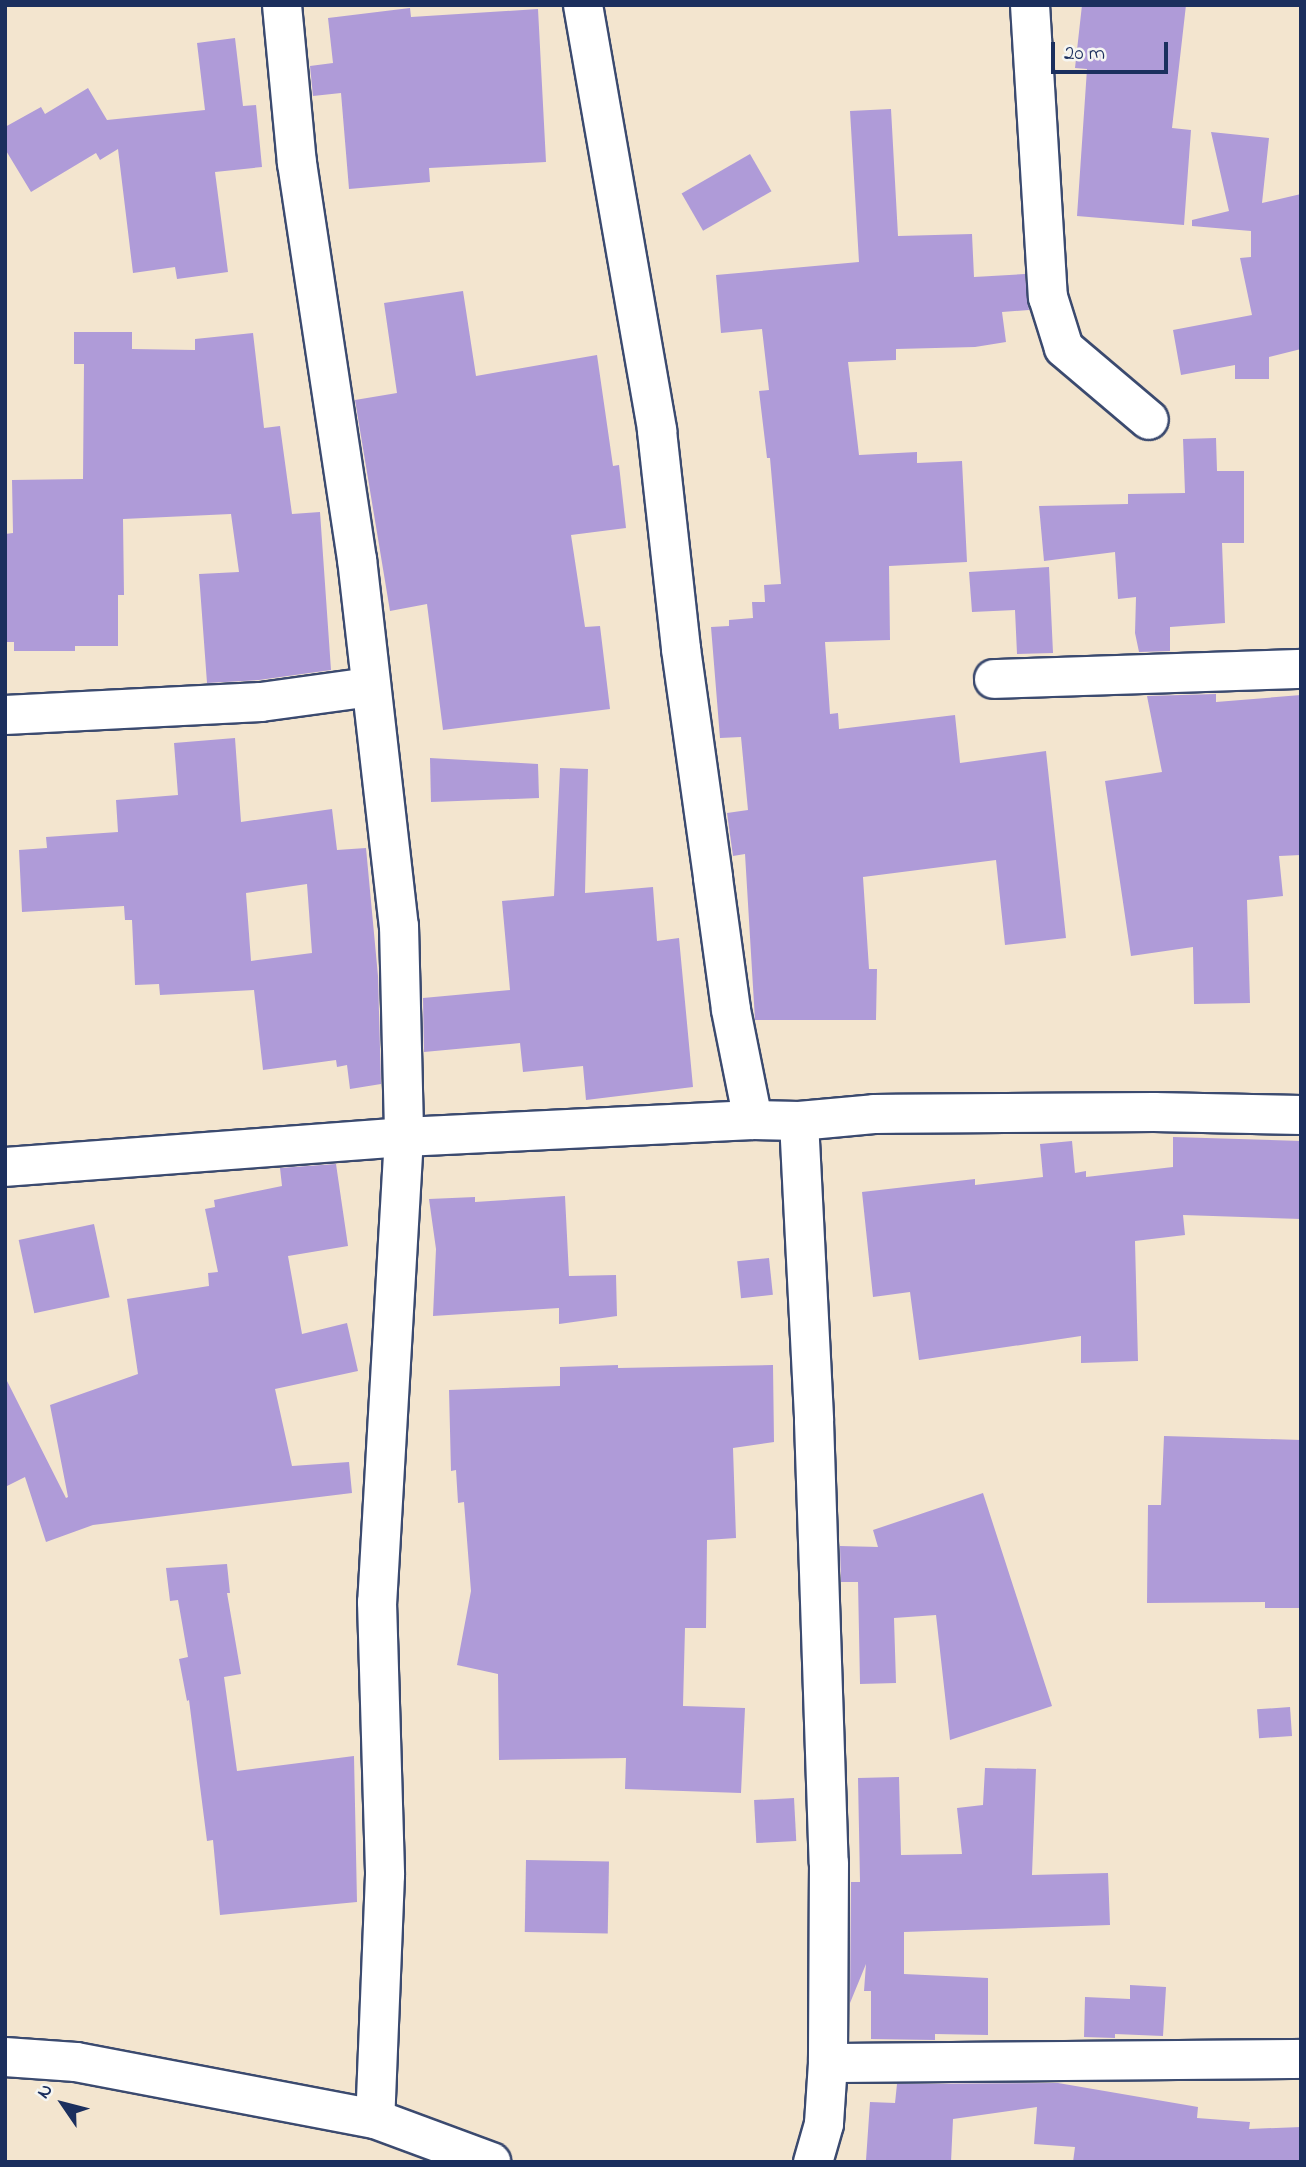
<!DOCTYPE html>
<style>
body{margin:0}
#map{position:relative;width:1306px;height:2167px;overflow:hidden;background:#f3e5cf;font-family:"Indie Flower",sans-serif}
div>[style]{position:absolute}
.building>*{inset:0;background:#af9bd8;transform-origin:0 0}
.roads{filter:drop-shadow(2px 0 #3b4a6f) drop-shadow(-2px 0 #3b4a6f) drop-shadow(0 2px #3b4a6f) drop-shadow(0 -2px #3b4a6f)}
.street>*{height:38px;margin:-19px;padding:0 19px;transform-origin:19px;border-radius:19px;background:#fff}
span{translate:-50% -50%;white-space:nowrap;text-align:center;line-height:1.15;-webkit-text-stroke:6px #f6f6f2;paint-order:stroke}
.frame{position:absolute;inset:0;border:7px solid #1b2f5e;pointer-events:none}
.north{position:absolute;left:28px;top:2069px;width:70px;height:70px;-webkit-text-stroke:5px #f6f6f2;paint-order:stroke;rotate:305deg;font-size:19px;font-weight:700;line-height:28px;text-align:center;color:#1b2f5e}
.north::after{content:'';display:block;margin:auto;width:24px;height:32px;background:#1b2f5e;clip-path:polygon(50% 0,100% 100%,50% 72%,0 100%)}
.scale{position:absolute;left:1051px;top:42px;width:117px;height:32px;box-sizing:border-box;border:4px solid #1b2f5e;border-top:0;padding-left:9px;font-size:21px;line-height:24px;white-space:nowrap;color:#1b2f5e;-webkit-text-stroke:5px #f6f6f2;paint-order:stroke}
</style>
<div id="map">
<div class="building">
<div style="clip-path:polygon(1082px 5px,1186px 5px,1172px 128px,1191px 130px,1184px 225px,1077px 216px,1087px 69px,1075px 68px)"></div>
<div style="clip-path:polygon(410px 8px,411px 17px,538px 9px,546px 162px,429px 168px,430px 182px,349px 189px,341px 93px,313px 96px,310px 66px,333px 63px,328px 18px)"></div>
<div style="clip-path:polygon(235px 38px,243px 106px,256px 105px,262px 167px,215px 172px,228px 272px,177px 279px,175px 267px,133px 273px,118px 149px,100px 160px,96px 153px,31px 192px,5px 149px,5px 127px,41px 107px,45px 114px,88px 88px,107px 120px,205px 110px,197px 43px)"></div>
<div style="clip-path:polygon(891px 109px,898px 236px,972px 234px,974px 277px,1025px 274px,1029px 310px,1002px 312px,1006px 342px,975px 347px,896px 349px,896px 360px,848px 362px,859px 455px,917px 452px,917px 463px,962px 461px,967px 562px,889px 566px,890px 640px,825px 642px,830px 714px,838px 713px,839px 729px,955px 715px,960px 763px,1046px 751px,1066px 938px,1005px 945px,996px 860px,863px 877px,869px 969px,877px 969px,876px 1020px,755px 1020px,745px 854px,733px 856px,727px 813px,748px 810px,741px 737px,720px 738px,711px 627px,729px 626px,729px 620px,753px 618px,752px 602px,765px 602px,764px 585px,781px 584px,770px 458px,767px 458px,759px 391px,769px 390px,762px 329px,721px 333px,716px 275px,859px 262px,850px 111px)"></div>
<div style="clip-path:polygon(1211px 132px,1269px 138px,1262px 203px,1301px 194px,1301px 349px,1269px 357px,1269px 379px,1235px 379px,1235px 365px,1181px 375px,1173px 330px,1252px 315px,1240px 258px,1251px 257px,1251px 231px,1192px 226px,1192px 220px,1229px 211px)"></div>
<div style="left:750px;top:154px;width:43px;height:79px;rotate:60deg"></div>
<div style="clip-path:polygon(463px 291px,476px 376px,597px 355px,613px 466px,619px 465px,626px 528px,571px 535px,585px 627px,600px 626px,610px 709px,443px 730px,427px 604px,390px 611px,355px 400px,397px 393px,384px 303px)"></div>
<div style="clip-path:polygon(74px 332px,132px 332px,132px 349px,195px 350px,195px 339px,253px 333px,264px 428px,280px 426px,292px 514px,320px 512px,331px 670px,259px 680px,207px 683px,199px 574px,239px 572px,231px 514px,123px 519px,124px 595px,118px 595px,118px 646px,75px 646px,75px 651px,14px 651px,14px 642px,5px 642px,5px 534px,13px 533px,12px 480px,83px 479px,84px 364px,74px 364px)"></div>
<div style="clip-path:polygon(1216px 438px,1217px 471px,1244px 471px,1244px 543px,1222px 543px,1225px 623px,1170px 627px,1170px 651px,1139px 652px,1135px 633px,1136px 597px,1118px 599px,1115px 552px,1044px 561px,1039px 506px,1128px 504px,1128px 494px,1185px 493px,1183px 439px)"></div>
<div style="clip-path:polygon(1049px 567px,1053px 653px,1017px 654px,1015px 610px,972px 612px,969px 572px)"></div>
<div style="clip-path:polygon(1216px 694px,1216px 702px,1301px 695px,1301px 855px,1279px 856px,1283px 896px,1247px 900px,1250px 1003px,1194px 1004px,1193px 947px,1131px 956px,1105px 781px,1162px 772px,1147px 696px)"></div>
<div style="clip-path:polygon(evenodd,235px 738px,241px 822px,332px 809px,337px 850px,366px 848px,378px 976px,381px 1084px,350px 1089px,347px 1065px,337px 1067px,336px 1060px,263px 1070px,254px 990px,160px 995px,159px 984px,135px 985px,132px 920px,125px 920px,124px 906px,22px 912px,19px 850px,47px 848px,46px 837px,118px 832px,116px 800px,178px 795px,174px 743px,235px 738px,307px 884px,312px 953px,251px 961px,246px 893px,307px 884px)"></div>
<div style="clip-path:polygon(430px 758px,538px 764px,539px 798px,431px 802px)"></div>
<div style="clip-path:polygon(560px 768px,588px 769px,585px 893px,653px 887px,657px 941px,679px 938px,693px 1087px,586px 1100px,583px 1066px,523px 1072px,520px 1043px,424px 1052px,423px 998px,510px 990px,502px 901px,554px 896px)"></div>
<div style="clip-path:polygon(1173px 1137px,1301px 1141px,1301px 1219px,1183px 1215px,1185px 1235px,1135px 1241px,1138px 1361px,1081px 1363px,1081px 1336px,919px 1360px,910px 1292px,873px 1297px,862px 1192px,975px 1179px,975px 1185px,1043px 1177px,1040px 1144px,1072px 1141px,1075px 1173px,1086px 1171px,1086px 1177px,1173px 1167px)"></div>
<div style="clip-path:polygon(336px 1164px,348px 1246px,288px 1256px,302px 1334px,347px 1323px,358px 1371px,275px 1389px,292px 1466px,349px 1462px,352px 1493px,93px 1525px,46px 1542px,25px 1477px,5px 1487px,5px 1377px,66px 1498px,68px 1497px,50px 1405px,138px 1374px,127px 1299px,209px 1286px,208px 1273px,218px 1272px,205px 1209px,215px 1207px,214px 1200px,282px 1186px,280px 1168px)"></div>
<div style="clip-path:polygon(565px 1196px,569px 1276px,616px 1275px,617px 1316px,559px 1324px,559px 1308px,433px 1316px,436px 1249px,429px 1199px,475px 1197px,475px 1202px)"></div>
<div style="left:94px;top:1224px;width:75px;height:77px;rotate:78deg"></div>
<div style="left:769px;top:1258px;width:37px;height:32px;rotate:84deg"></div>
<div style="clip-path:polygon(618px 1365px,618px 1368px,773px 1365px,774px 1442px,733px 1448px,736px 1538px,707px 1540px,706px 1628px,685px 1628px,683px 1706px,745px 1708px,741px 1793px,625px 1789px,626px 1758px,499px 1760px,498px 1674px,457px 1665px,471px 1591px,464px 1502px,458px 1503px,456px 1470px,451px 1471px,449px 1390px,560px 1386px,560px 1367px)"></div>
<div style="clip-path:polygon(1164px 1436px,1301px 1440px,1301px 1608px,1265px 1608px,1265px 1602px,1147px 1603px,1148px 1505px,1161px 1505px)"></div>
<div style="clip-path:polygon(983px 1493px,1052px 1706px,950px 1740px,936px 1615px,894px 1618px,896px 1683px,860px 1684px,858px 1582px,841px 1582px,840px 1546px,878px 1547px,873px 1530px)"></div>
<div style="clip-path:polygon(227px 1564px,230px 1593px,227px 1593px,241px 1674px,224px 1677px,237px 1771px,354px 1756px,357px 1902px,220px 1915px,213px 1840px,207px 1841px,189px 1700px,187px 1701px,179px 1659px,188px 1657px,178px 1600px,170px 1601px,166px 1568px)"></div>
<div style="left:1290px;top:1707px;width:29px;height:33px;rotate:86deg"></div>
<div style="clip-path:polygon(985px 1768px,1036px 1769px,1032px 1875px,1108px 1873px,1110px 1925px,904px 1932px,904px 1974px,988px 1978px,988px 2035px,935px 2034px,935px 2040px,871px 2039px,871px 1991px,864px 1991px,866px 1964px,850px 2003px,851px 1882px,860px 1882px,858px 1778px,899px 1777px,901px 1855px,962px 1854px,957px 1808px,983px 1805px)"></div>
<div style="left:794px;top:1798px;width:43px;height:40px;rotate:87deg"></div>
<div style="left:526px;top:1860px;width:83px;height:72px;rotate:1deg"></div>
<div style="clip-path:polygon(1130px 1985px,1166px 1987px,1163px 2036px,1115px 2034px,1115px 2038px,1084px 2037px,1085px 1997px,1130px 1999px)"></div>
<div style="clip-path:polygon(1058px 2083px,1198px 2107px,1197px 2118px,1250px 2122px,1249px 2129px,1301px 2127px,1301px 2162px,1073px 2162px,1075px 2147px,1034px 2144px,1037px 2107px,953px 2119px,951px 2162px,866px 2160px,870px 2102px,895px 2103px,897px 2084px)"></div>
</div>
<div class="roads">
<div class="street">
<div style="left:282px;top:5px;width:159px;rotate:84.6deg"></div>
<div style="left:297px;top:163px;width:401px;rotate:81.4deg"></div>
<div style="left:357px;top:559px;width:369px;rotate:83.5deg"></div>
<div style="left:399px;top:926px;width:211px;rotate:88.6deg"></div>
<div style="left:404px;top:1137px;width:466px;rotate:93.3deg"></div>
<div style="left:377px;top:1602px;width:273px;rotate:88.3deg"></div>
<div style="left:385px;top:1875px;width:244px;rotate:92.3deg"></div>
<div style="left:583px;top:5px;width:432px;rotate:80.1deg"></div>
<div style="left:657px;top:431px;width:219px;rotate:83.7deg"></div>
<div style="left:681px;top:649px;width:231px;rotate:82deg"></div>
<div style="left:713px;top:878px;width:133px;rotate:82.2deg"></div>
<div style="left:731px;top:1010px;width:112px;rotate:78.7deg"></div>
<div style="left:1030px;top:5px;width:293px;rotate:86.5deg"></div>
<div style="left:1048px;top:297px;width:53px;rotate:72.6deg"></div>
<div style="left:1064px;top:348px;width:111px;rotate:40.3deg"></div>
<div style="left:994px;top:679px;width:307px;rotate:-1.9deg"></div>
<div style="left:5px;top:715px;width:256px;rotate:-2.9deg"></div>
<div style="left:261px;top:702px;width:111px;rotate:-7.8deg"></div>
<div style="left:799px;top:1121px;width:300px;rotate:87.1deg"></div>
<div style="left:814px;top:1421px;width:442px;rotate:88.1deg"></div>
<div style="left:829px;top:1863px;width:200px;rotate:90.3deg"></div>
<div style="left:828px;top:2063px;width:61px;rotate:93.8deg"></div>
<div style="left:824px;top:2124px;width:40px;rotate:106deg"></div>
<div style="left:5px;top:1167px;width:400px;rotate:-4.3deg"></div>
<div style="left:404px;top:1137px;width:349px;rotate:-2.8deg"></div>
<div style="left:753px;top:1120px;width:46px;rotate:1.2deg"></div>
<div style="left:799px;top:1121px;width:75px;rotate:-5.3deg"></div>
<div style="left:874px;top:1114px;width:280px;rotate:-0.4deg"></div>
<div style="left:1154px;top:1112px;width:147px;rotate:1.2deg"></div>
<div style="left:5px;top:2057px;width:71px;rotate:4deg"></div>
<div style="left:76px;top:2062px;width:304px;rotate:10.8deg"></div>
<div style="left:375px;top:2119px;width:124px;rotate:20.3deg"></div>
<div style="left:828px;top:2063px;width:473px;rotate:-0.5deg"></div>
</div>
</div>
<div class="frame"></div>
<div class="north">N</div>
<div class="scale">20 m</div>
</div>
